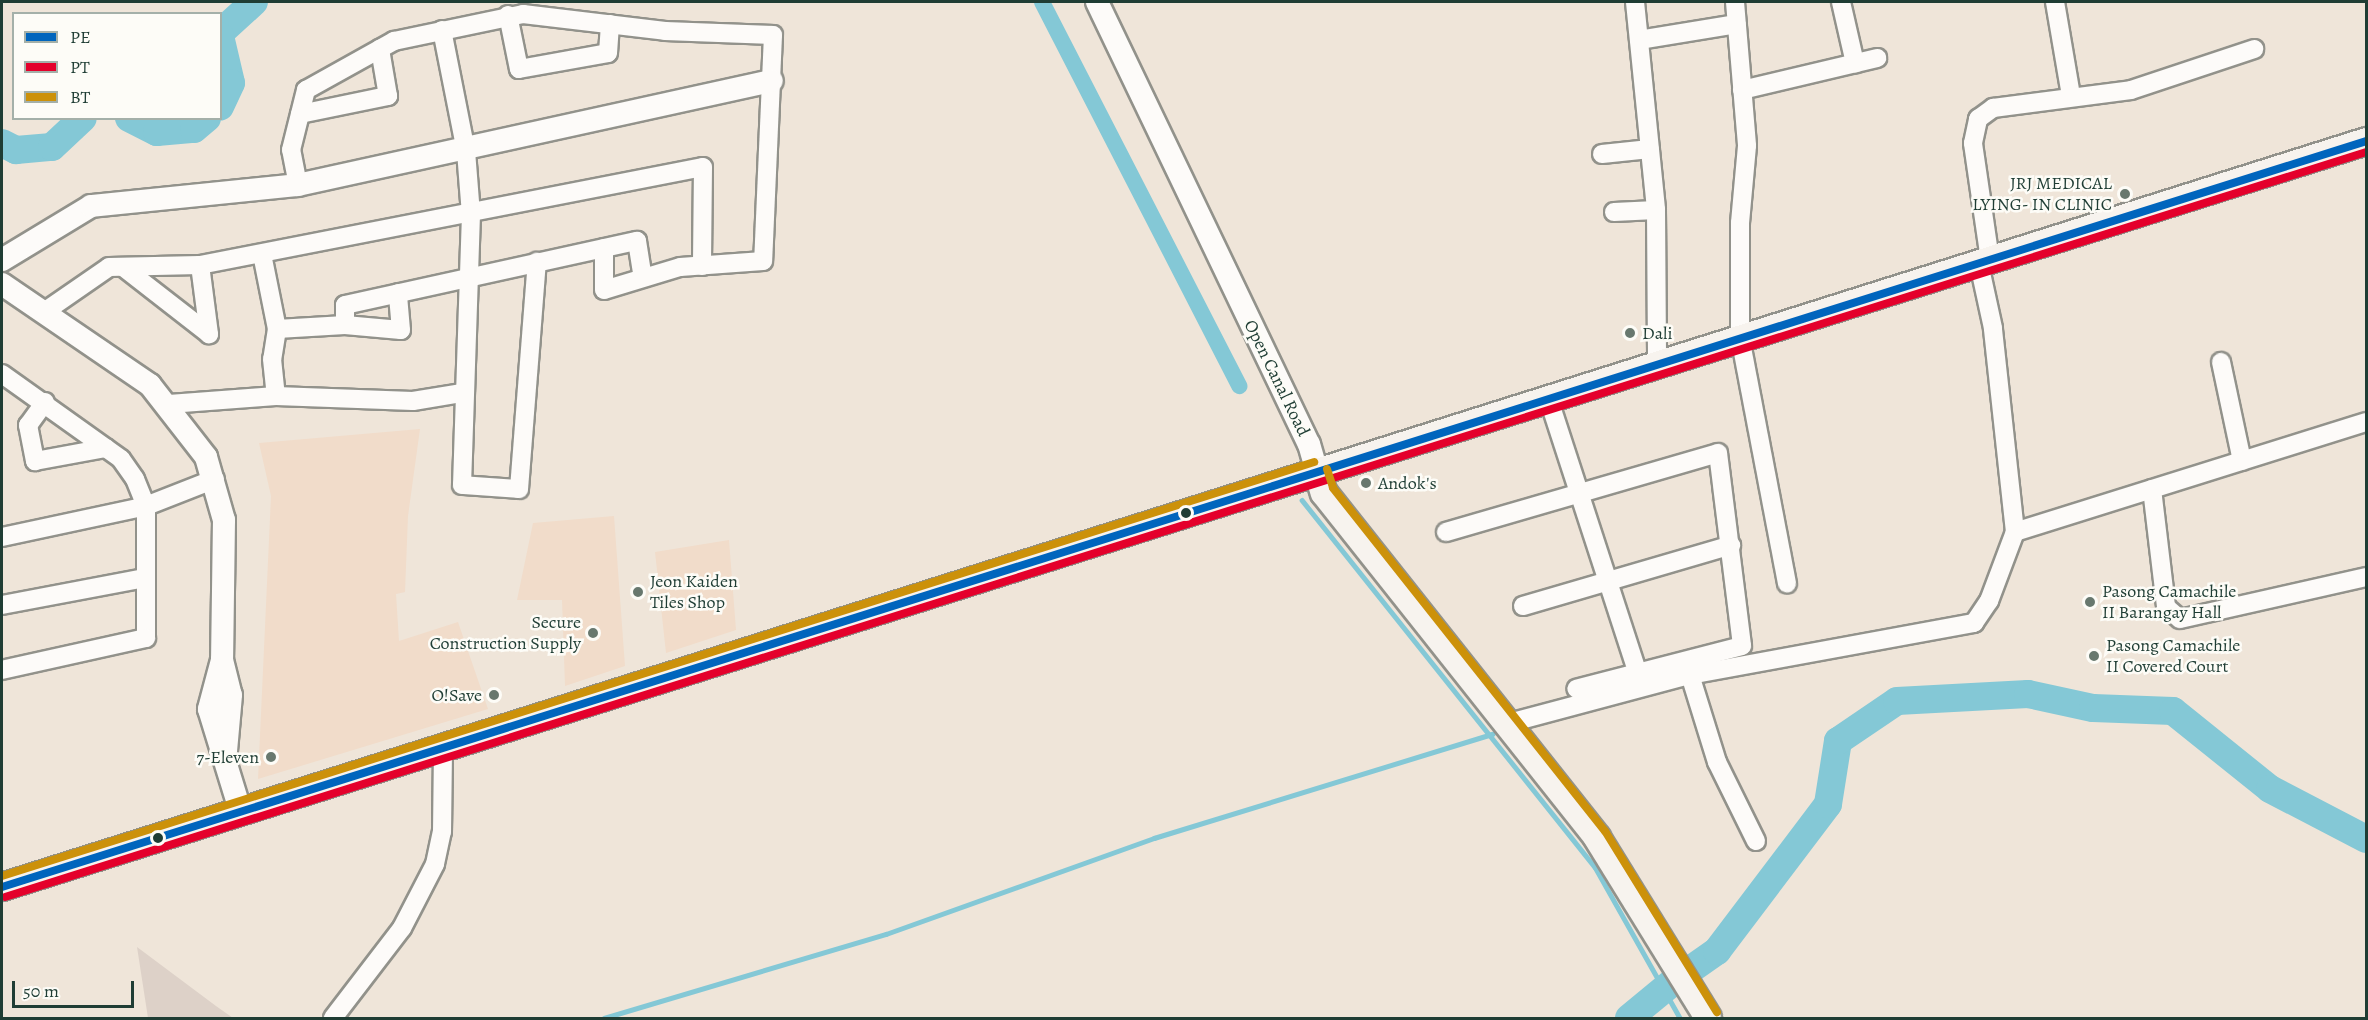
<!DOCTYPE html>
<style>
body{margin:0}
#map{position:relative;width:2368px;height:1020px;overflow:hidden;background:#efe5d9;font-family:Alegreya,serif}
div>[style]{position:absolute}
.built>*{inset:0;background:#f1dcca}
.industrial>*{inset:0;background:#ddd1c8}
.stream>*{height:4.5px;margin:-2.25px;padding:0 2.25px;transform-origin:2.25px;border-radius:2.25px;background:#84c8d6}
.canal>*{height:16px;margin:-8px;padding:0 8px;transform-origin:8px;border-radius:8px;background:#84c8d6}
.river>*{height:28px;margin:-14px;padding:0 14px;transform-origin:14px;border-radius:14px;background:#84c8d6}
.roads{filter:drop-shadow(2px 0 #92928b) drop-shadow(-2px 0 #92928b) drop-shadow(0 2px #92928b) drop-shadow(0 -2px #92928b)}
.minor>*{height:18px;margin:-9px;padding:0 9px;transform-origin:9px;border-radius:9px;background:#fdfbf9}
.tertiary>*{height:22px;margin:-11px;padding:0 11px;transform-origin:11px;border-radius:11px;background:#fdfbf9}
.secondary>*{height:26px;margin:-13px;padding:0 13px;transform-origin:13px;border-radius:13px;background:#f7f3ee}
.bus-1>*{height:8px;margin:-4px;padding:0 4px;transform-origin:4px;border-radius:4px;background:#0065bd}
.bus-2>*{height:8px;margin:-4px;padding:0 4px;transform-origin:4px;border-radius:4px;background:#e4002b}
.bus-3>*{height:8px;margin:-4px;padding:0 4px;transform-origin:4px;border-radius:4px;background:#cc910a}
.dots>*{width:16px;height:16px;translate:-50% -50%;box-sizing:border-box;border:3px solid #fdfcf7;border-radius:50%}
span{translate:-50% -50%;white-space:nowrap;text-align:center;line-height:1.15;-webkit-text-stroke:5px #fdfcf7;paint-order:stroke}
.poi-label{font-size:18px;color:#1f3d34}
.right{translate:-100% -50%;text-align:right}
.left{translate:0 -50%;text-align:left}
.street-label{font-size:18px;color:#1f3d34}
.frame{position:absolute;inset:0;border:3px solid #1f3d34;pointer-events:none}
.legend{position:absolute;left:12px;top:12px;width:210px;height:108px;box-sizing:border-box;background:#fdfcf7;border:2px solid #a4b0a9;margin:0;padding:8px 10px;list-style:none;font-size:18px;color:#1f3d34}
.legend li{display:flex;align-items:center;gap:12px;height:30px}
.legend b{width:30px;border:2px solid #a4b0a9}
.scale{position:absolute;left:12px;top:981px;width:122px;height:27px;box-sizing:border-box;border:3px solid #1f3d34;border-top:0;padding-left:8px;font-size:18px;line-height:21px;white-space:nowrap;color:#1f3d34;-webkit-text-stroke:4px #fdfcf7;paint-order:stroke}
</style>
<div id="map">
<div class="built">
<div style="clip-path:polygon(420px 429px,408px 516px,405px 592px,396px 594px,399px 641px,458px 622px,488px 709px,258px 779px,271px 496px,259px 443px)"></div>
<div style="clip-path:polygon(614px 516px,625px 666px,565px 686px,562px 600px,517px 600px,533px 523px)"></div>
<div style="clip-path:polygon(729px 540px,736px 630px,666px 653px,655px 552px)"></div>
</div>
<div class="industrial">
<div style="clip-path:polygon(137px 947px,216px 1006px,233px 1018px,148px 1018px)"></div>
</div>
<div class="stream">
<div style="left:1302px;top:500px;width:470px;rotate:51.4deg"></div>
<div style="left:1595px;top:867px;width:173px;rotate:60.6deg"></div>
<div style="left:604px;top:1018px;width:294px;rotate:-16.6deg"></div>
<div style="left:886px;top:934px;width:285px;rotate:-19.7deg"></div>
<div style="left:1154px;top:838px;width:354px;rotate:-17.1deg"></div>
</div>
<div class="canal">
<div style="left:1042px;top:2px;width:432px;rotate:62.8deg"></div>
</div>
<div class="river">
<div style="left:220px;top:33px;width:46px;rotate:-42.4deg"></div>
<div style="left:220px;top:36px;width:48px;rotate:76.8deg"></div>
<div style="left:231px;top:83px;width:26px;rotate:115deg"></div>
<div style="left:129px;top:118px;width:31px;rotate:27deg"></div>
<div style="left:157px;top:132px;width:37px;rotate:-5deg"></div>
<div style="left:194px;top:129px;width:17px;rotate:-40deg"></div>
<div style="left:2px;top:143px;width:16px;rotate:27deg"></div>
<div style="left:16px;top:150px;width:36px;rotate:-5deg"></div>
<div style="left:52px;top:147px;width:42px;rotate:-43.1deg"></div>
<div style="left:1687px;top:972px;width:37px;rotate:-35deg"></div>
<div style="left:1717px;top:951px;width:184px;rotate:-52.9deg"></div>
<div style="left:1828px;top:804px;width:64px;rotate:-81deg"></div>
<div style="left:1838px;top:741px;width:71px;rotate:-34.1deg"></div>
<div style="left:1897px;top:701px;width:131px;rotate:-3.1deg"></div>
<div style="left:2028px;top:694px;width:66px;rotate:12.2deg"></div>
<div style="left:2093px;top:708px;width:80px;rotate:2.1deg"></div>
<div style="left:2173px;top:711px;width:124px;rotate:38.8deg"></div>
<div style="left:2270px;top:789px;width:108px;rotate:27.5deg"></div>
<div style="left:1629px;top:1018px;width:58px;rotate:-39.4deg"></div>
</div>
<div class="roads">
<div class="minor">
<div style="left:1635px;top:2px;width:209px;rotate:84.2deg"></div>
<div style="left:1656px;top:210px;width:153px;rotate:89.6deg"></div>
<div style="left:1735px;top:2px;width:144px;rotate:85.2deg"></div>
<div style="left:1747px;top:146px;width:77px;rotate:95.2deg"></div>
<div style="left:1740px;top:223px;width:114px;rotate:90deg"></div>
<div style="left:1740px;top:337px;width:251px;rotate:79.2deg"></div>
<div style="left:1841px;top:2px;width:63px;rotate:77.1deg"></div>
<div style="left:2055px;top:2px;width:95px;rotate:80.3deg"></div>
<div style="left:508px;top:15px;width:55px;rotate:78.5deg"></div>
<div style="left:519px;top:69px;width:90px;rotate:-10.2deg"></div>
<div style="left:608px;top:53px;width:29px;rotate:-86deg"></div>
<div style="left:442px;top:30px;width:123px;rotate:78.8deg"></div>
<div style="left:466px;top:151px;width:63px;rotate:85.5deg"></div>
<div style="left:471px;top:214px;width:271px;rotate:91.9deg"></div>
<div style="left:462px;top:485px;width:57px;rotate:4deg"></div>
<div style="left:519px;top:489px;width:228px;rotate:-85.5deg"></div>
<div style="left:1639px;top:40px;width:99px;rotate:-9.3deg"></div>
<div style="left:1742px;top:90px;width:139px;rotate:-13.3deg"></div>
<div style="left:300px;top:114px;width:90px;rotate:-11.6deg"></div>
<div style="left:388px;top:96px;width:48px;rotate:-99.7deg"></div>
<div style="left:1602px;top:154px;width:48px;rotate:-5.9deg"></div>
<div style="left:298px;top:185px;width:36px;rotate:-101deg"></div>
<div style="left:291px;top:150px;width:62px;rotate:-76deg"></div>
<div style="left:306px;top:90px;width:101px;rotate:-29.1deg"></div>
<div style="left:394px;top:41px;width:132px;rotate:-11.8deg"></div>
<div style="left:523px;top:14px;width:143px;rotate:6.8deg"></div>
<div style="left:665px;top:31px;width:108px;rotate:2.1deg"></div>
<div style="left:773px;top:35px;width:226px;rotate:92.5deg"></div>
<div style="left:763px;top:261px;width:83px;rotate:175.9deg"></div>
<div style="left:680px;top:267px;width:79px;rotate:163.2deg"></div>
<div style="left:604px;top:290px;width:42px;rotate:-90deg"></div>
<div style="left:1614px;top:212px;width:42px;rotate:-2.7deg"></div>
<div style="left:262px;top:254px;width:76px;rotate:78.7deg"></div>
<div style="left:277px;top:329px;width:30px;rotate:99deg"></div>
<div style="left:272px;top:359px;width:37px;rotate:84deg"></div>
<div style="left:1990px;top:260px;width:118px;rotate:-98.3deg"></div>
<div style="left:1973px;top:143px;width:25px;rotate:-78deg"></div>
<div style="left:1978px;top:119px;width:19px;rotate:-36deg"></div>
<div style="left:1993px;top:108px;width:139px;rotate:-7.4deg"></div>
<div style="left:2131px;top:90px;width:130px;rotate:-18.4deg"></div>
<div style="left:200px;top:265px;width:70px;rotate:82.6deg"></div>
<div style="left:123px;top:267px;width:109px;rotate:37.9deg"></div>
<div style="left:47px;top:310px;width:75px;rotate:-34.7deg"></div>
<div style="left:109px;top:267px;width:91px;rotate:-1.3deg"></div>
<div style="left:200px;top:265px;width:512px;rotate:-11.02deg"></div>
<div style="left:703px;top:167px;width:99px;rotate:90.6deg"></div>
<div style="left:345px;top:325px;width:20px;rotate:-90deg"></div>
<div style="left:345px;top:305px;width:299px;rotate:-12.4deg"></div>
<div style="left:637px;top:241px;width:37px;rotate:81deg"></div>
<div style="left:277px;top:329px;width:68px;rotate:-3.4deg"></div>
<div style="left:345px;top:325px;width:56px;rotate:5.1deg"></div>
<div style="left:401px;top:330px;width:37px;rotate:-95deg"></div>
<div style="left:2221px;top:362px;width:101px;rotate:78deg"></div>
<div style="left:2px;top:374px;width:146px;rotate:35.5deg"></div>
<div style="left:121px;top:459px;width:24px;rotate:55deg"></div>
<div style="left:135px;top:479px;width:29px;rotate:68deg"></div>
<div style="left:146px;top:506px;width:132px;rotate:90deg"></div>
<div style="left:146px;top:638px;width:148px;rotate:167.5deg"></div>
<div style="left:1548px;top:397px;width:291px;rotate:72deg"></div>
<div style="left:45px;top:402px;width:29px;rotate:126deg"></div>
<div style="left:28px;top:425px;width:37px;rotate:79deg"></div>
<div style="left:35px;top:461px;width:72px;rotate:-10.4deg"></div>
<div style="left:169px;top:404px;width:107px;rotate:-4.3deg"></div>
<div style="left:276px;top:396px;width:137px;rotate:2.1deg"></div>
<div style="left:413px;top:401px;width:50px;rotate:-9.3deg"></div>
<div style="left:2152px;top:489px;width:119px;rotate:83.2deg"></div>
<div style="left:2166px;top:607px;width:18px;rotate:41deg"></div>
<div style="left:2180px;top:619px;width:191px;rotate:-12.7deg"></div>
<div style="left:1446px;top:532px;width:283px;rotate:-16.2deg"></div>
<div style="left:1718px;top:453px;width:194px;rotate:82.9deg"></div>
<div style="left:1742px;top:646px;width:171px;rotate:165.5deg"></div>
<div style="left:2015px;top:532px;width:368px;rotate:-17.4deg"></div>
<div style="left:2px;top:537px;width:147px;rotate:-12.1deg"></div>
<div style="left:146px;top:506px;width:74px;rotate:-21.4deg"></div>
<div style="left:2px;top:605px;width:146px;rotate:-10.7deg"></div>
<div style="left:1523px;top:606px;width:217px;rotate:-16.3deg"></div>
<div style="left:1509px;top:723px;width:187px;rotate:-14.9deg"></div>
<div style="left:1756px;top:841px;width:88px;rotate:-116.3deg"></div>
<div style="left:1717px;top:762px;width:91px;rotate:-107.2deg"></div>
<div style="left:1690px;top:675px;width:289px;rotate:-10.4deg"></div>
<div style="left:1974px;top:623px;width:27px;rotate:-56deg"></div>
<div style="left:1989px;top:601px;width:74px;rotate:-69.4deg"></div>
<div style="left:2015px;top:532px;width:205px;rotate:-96.2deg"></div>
<div style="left:1993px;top:328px;width:66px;rotate:-102.3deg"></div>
<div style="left:333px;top:1018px;width:113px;rotate:-52.5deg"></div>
<div style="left:402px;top:928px;width:72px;rotate:-62.7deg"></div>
<div style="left:435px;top:864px;width:33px;rotate:-78deg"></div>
<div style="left:442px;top:832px;width:83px;rotate:-89.3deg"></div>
</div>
<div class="tertiary">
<div style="left:1097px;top:2px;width:490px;rotate:64.4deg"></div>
<div style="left:1309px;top:444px;width:29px;rotate:74deg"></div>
<div style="left:2px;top:260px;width:104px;rotate:-31.2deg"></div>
<div style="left:91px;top:206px;width:208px;rotate:-5.8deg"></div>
<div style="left:298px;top:185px;width:485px;rotate:-12.4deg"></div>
<div style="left:2px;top:284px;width:179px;rotate:34.3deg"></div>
<div style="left:150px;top:385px;width:91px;rotate:52.1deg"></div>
<div style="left:206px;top:457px;width:66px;rotate:74.1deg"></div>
<div style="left:224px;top:520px;width:140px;rotate:90.8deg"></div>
<div style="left:222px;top:660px;width:51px;rotate:104.9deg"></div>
<div style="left:209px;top:709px;width:109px;rotate:72.9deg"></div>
<div style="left:222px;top:660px;width:36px;rotate:76deg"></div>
<div style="left:231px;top:695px;width:56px;rotate:95.1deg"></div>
</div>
<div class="secondary">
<div style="left:1317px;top:472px;width:22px;rotate:72deg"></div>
<div style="left:1324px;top:493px;width:440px;rotate:51.6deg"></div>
<div style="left:1597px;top:838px;width:211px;rotate:58.3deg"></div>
<div style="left:2px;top:887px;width:2479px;rotate:-17.51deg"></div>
</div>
</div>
<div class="bus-1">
<div style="left:2px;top:887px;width:2479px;rotate:-17.51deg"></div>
</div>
<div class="bus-2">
<div style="left:5px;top:897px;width:2476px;rotate:-17.51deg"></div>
</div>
<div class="bus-3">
<div style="left:1327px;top:469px;width:20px;rotate:72deg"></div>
<div style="left:1333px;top:488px;width:438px;rotate:51.6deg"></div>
<div style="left:1605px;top:831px;width:213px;rotate:58.3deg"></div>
<div style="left:2px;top:876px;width:1376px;rotate:-17.51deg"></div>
</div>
<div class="dots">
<div style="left:2125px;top:194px;background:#68786e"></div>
<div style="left:1630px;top:333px;background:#68786e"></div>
<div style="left:1366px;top:483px;background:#68786e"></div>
<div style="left:1186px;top:513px;background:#1f3d34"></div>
<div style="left:638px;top:592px;background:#68786e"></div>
<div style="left:2090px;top:602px;background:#68786e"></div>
<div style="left:593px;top:633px;background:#68786e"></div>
<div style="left:2094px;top:656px;background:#68786e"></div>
<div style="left:494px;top:695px;background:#68786e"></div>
<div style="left:271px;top:757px;background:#68786e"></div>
<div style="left:158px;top:838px;background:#1f3d34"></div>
</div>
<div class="poi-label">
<span class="right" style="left:2112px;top:194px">JRJ MEDICAL<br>LYING- IN CLINIC</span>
<span class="left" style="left:1642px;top:333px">Dali</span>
<span class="left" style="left:1378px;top:483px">Andok's</span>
<span class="left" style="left:650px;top:592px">Jeon Kaiden<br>Tiles Shop</span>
<span class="left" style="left:2102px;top:602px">Pasong Camachile<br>II Barangay Hall</span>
<span class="right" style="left:581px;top:633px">Secure<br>Construction Supply</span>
<span class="left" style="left:2106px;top:656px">Pasong Camachile<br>II Covered Court</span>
<span class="right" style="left:482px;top:695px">O!Save</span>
<span class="right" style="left:259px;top:757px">7-Eleven</span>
</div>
<div class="street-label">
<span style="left:1277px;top:378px;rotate:64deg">Open Canal Road</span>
</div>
<div class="frame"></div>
<ul class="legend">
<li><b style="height:8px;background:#0065bd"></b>PE</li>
<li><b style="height:8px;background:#e4002b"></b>PT</li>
<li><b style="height:8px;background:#cc910a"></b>BT</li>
</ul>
<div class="scale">50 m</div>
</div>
